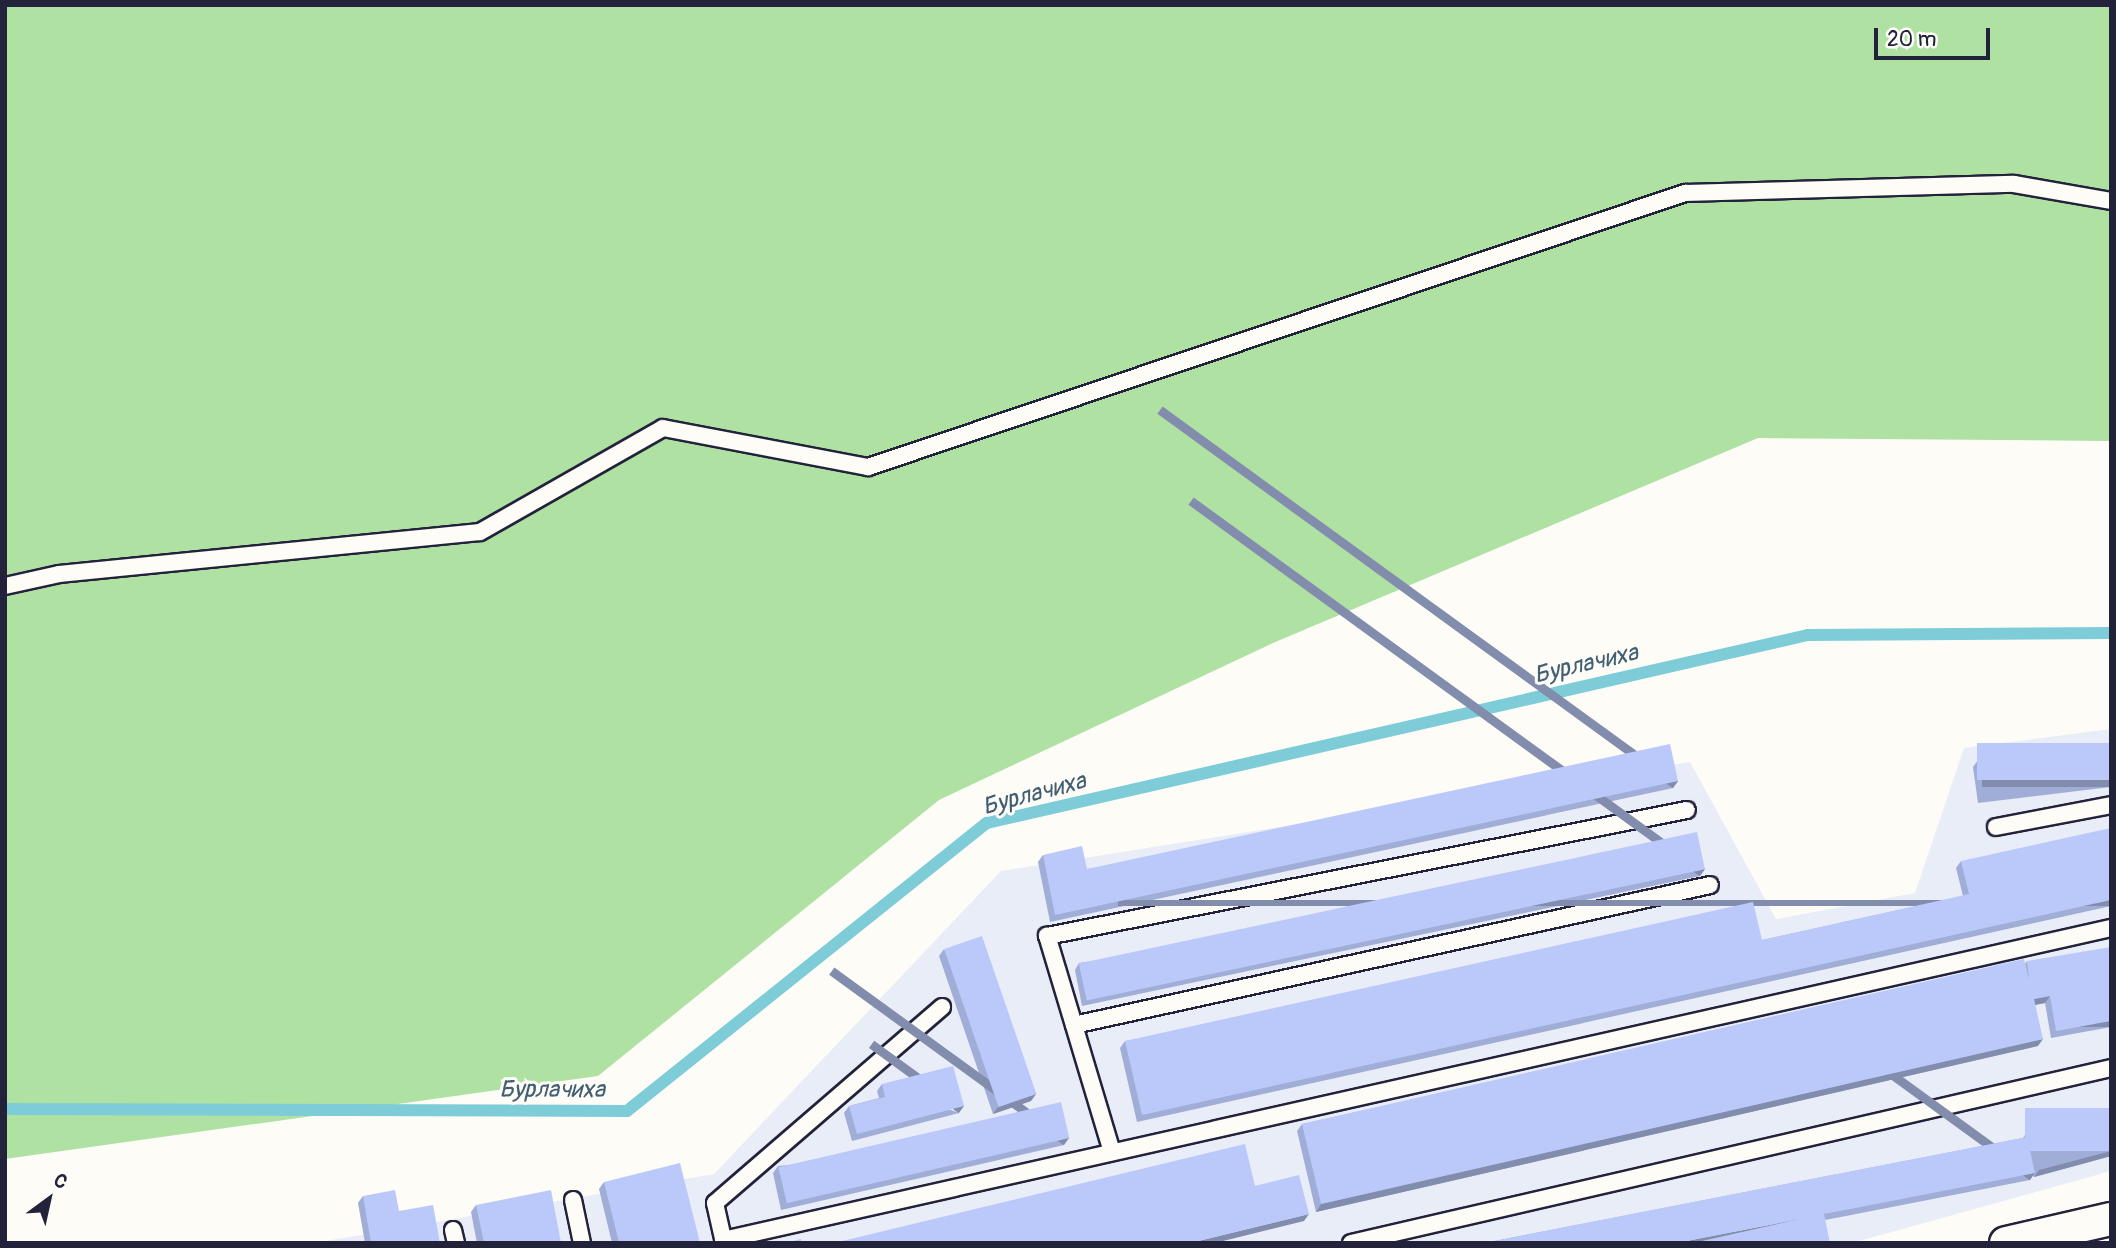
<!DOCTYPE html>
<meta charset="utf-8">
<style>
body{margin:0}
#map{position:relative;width:2116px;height:1248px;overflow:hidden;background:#fdfcf7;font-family:Pangolin,sans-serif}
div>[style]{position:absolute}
.built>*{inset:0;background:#e9edf8}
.green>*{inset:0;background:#aee1a2}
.stream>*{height:12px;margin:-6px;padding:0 6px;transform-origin:6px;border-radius:6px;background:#7dccd8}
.roads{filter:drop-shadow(2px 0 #22223b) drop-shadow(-2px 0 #22223b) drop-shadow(0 2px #22223b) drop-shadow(0 -2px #22223b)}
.service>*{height:16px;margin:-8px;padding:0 8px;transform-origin:8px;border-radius:8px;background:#fdfcf7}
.minor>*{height:32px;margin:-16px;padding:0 16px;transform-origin:16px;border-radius:16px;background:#fdfcf7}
.wall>*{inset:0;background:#a0add6}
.shaded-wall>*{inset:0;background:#828dae;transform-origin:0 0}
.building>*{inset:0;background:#bac9f9;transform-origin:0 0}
span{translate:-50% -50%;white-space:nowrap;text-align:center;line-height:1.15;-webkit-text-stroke:6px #fdfcf7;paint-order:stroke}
.water-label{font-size:24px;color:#425e72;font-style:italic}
.frame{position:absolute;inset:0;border:7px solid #22223b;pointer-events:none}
.north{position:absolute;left:14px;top:1164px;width:70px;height:70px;-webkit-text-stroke:5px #fdfcf7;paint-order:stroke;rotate:33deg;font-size:19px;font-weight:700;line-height:28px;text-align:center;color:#22223b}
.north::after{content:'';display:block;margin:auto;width:24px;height:32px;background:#22223b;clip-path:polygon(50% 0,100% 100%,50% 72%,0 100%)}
.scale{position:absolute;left:1874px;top:28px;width:116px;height:32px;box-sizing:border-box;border:4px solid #22223b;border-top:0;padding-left:9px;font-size:21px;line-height:24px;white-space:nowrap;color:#22223b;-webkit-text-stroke:5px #fdfcf7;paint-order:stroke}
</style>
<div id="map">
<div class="built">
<div style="clip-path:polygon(2111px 729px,2111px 1171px,1852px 1243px,314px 1243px,714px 1174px,1001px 871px,1690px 762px,1776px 919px,1915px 893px,1964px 748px)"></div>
</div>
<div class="green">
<div style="clip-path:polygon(5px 5px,2111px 5px,2111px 441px,1758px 438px,1273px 643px,939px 800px,598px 1076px,5px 1159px)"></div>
</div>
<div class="stream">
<div style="left:5px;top:1109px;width:622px;rotate:0.18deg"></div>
<div style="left:627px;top:1111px;width:461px;rotate:-38.7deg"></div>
<div style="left:987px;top:823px;width:842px;rotate:-12.9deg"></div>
<div style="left:1808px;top:635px;width:303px;rotate:-0.4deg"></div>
</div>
<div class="roads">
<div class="service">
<div style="left:5px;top:586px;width:55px;rotate:-12.5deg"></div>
<div style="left:59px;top:574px;width:423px;rotate:-5.7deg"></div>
<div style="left:480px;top:532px;width:210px;rotate:-29.6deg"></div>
<div style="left:663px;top:428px;width:209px;rotate:10.8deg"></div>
<div style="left:868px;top:467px;width:862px;rotate:-18.54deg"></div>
<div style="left:1685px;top:193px;width:329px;rotate:-1.6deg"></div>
<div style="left:2014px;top:184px;width:98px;rotate:9.9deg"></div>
<div style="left:1996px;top:827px;width:117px;rotate:-10.8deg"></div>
<div style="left:1074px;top:1025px;width:651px;rotate:-12.41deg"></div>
<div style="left:1112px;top:1152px;width:226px;rotate:-106.7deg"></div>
<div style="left:1047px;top:936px;width:652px;rotate:-11.14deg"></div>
<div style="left:573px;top:1200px;width:44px;rotate:78.2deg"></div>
<div style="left:453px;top:1230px;width:13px;rotate:77deg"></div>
<div style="left:723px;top:1240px;width:1423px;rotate:-12.67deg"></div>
<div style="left:724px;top:1243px;width:41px;rotate:-102.7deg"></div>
<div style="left:715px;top:1203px;width:300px;rotate:-40.8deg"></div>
<div style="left:1351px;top:1243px;width:780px;rotate:-12.97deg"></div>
</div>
<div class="minor">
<div style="left:2006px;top:1243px;width:108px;rotate:-12.9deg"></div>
</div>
</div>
<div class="wall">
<div style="clip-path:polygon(2111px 743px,2111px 787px,1978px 803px,1973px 767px,1978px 760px)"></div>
<div style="clip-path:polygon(1678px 781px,1673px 788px,1050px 922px,1038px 862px,1043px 855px,1087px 869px)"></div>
<div style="clip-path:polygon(1961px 861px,2111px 906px,1137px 1122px,1120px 1048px,1125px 1041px,1762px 940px,1963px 896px,1956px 868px)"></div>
<div style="clip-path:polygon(1705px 869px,1700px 876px,1082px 1006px,1075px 970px,1079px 963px)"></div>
<div style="clip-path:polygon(944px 949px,1036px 1094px,1031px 1101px,993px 1114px,939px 956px)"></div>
<div style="clip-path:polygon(2027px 961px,2111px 1027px,2051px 1038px,2045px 1003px,2035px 1005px,2038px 1046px,1316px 1212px,1297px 1131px,1302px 1124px,2025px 964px)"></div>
<div style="clip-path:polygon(882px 1084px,959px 1113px,852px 1141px,844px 1113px,849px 1106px,879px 1098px,877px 1091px)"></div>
<div style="clip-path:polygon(2111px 1108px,2111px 1156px,2034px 1177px,2033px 1175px,2030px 1180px,1825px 1220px,1484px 1243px,2023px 1138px,2028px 1130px)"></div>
<div style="clip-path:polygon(1069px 1138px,1064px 1145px,781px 1210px,773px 1173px,778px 1166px)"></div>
<div style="clip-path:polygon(604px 1182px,700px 1243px,612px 1243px,599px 1189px)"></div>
<div style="clip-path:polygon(363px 1196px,399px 1211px,440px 1243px,365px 1243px,358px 1203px)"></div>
<div style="clip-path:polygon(476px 1205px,561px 1243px,477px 1243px,471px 1212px)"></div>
</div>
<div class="shaded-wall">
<div style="left:2111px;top:780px;width:7px;height:129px;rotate:90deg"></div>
<div style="left:1678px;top:781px;width:9px;height:637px;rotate:126deg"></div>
<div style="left:1705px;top:869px;width:9px;height:632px;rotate:126deg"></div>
<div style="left:2111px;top:900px;width:6px;height:993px;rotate:90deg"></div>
<div style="clip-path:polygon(2050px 996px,2045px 1003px,2029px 1006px,2034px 999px)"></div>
<div style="left:2111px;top:1021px;width:6px;height:56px;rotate:90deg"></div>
<div style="clip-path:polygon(2043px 1039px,2038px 1046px,1316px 1212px,1321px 1204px)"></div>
<div style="clip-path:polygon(1036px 1094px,1031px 1101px,993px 1114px,998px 1107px)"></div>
<div style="left:964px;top:1106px;width:9px;height:111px;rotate:126deg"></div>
<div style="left:1069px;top:1138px;width:9px;height:290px;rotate:126deg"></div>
<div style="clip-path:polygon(2111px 1151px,2111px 1156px,2034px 1177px,2039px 1170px)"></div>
<div style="left:2035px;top:1173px;width:9px;height:215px;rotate:126deg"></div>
<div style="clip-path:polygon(1309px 1214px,1304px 1221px,1215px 1243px,1190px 1243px)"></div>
<div style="clip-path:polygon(1800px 1219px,1707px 1243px,1676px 1243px)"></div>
</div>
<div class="building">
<div style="left:2111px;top:743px;width:37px;height:134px;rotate:90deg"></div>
<div style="clip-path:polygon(1670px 744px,1678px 781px,1055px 915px,1043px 855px,1082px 846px,1087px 869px)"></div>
<div style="clip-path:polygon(2111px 828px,2111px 900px,1142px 1115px,1125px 1041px,1753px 902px,1762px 940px,1969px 894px,1961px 861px)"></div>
<div style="left:1697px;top:832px;width:38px;height:632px;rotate:78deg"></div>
<div style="left:982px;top:936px;width:167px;height:40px;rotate:71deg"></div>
<div style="clip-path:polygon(2111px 947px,2111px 1021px,2056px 1031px,2050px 996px,2034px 999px,2043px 1039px,1321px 1204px,1302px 1124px,2024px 959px,2029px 980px,2027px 961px)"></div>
<div style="clip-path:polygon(953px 1066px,964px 1106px,857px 1134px,849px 1106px,885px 1097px,882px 1084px)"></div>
<div style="left:1061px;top:1102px;width:37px;height:290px;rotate:77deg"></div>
<div style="left:2111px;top:1108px;width:43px;height:86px;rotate:90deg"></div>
<div style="clip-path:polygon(2027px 1137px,2035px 1173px,1824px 1214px,1830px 1243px,1693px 1243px,1800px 1219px,1676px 1243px,1484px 1243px)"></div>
<div style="clip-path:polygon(1245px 1144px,1255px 1186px,1299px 1175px,1309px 1214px,1190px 1243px,834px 1243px)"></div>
<div style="clip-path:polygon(680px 1163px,700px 1243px,619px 1243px,604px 1182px)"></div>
<div style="clip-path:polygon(395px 1190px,399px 1211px,433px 1205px,440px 1243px,371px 1243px,363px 1196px)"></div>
<div style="clip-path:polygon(551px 1190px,561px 1243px,484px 1243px,476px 1205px)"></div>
<div style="clip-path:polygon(801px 1239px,802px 1243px,785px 1243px)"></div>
</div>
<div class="water-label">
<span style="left:1586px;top:664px;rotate:-13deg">Бурлачиха</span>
<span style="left:1034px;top:794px;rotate:-15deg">Бурлачиха</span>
<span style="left:552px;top:1090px">Бурлачиха</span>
</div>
<div class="frame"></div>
<div class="north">С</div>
<div class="scale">20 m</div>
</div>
